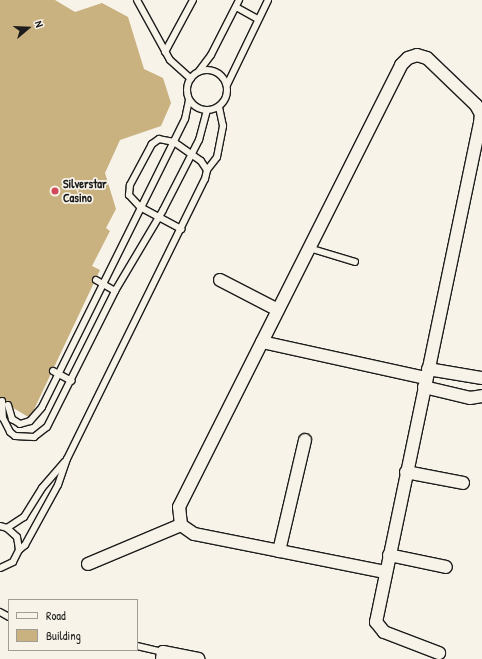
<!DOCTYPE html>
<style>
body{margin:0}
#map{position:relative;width:482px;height:659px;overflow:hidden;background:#f7f3e8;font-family:"Patrick Hand",sans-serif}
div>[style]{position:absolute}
.building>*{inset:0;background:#c9b180}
.roads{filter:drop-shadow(1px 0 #1c1c1c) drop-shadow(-1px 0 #1c1c1c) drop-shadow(0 1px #1c1c1c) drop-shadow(0 -1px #1c1c1c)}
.lane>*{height:6px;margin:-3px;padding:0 3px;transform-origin:3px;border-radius:3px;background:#f7f3e8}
.lane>.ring{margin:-3px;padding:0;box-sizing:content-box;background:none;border:6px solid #f7f3e8;border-radius:50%}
.street>*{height:12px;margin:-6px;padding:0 6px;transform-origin:6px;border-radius:6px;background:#f7f3e8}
.dots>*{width:11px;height:11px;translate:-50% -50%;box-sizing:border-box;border:2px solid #f7f3e8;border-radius:50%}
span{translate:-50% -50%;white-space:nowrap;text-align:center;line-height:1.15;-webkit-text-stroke:3.5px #f7f3e8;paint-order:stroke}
.poi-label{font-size:12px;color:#1c1c1c;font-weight:700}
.left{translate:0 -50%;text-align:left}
.legend{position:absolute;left:8px;top:599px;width:130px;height:52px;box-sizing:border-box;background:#f7f3e8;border:1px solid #9f9d96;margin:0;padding:5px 7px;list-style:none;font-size:12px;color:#1c1c1c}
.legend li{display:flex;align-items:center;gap:8px;height:20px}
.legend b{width:20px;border:1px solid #9f9d96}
.north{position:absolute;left:8px;top:8px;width:40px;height:40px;-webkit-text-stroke:3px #f7f3e8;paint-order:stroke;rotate:71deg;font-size:11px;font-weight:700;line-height:16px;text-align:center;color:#1c1c1c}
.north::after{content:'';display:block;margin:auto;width:14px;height:18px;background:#1c1c1c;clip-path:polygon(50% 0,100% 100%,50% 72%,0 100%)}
</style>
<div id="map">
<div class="building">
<div style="clip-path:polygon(0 0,55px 0,75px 12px,102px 3px,128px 17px,144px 69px,163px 78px,171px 103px,161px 126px,120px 140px,105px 173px,116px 209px,106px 228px,110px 231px,92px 266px,100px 270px,30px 418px,0 400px)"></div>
</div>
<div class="roads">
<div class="lane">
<div style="left:137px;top:0;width:68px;rotate:61.2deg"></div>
<div style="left:170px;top:60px;width:28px;rotate:42deg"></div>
<div style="left:236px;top:7px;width:25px;rotate:29deg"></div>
<div style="left:165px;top:52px;width:59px;rotate:-61.7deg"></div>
<div class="ring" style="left:187px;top:70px;width:34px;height:34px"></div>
<div style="left:199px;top:71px;width:20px;rotate:-53deg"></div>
<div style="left:211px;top:55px;width:62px;rotate:-63deg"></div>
<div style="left:227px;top:85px;width:94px;rotate:-64.2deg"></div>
<div style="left:207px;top:170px;width:16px;rotate:-52deg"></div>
<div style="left:217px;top:157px;width:32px;rotate:-79deg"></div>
<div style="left:223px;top:126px;width:19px;rotate:-102deg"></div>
<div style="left:309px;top:248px;width:48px;rotate:16.9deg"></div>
<div style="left:96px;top:280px;width:22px;rotate:30deg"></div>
<div style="left:53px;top:371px;width:21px;rotate:28deg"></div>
<div style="left:2px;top:401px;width:17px;rotate:87deg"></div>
<div style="left:3px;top:418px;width:16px;rotate:63deg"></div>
<div style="left:10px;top:432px;width:6px;rotate:39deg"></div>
<div style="left:15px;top:436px;width:19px;rotate:3deg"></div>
<div style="left:34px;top:437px;width:16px;rotate:-38deg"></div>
<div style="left:47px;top:427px;width:152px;rotate:-63.4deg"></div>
<div style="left:115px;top:291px;width:94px;rotate:-59.3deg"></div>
<div style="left:163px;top:210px;width:79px;rotate:-62.8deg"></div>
<div style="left:199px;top:140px;width:30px;rotate:-75deg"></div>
<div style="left:8px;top:405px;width:15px;rotate:74deg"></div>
<div style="left:12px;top:419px;width:9px;rotate:32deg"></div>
<div style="left:20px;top:424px;width:10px;rotate:-17deg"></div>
<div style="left:30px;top:421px;width:18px;rotate:-49deg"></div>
<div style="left:42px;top:407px;width:322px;rotate:-63.6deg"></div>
<div style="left:185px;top:119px;width:19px;rotate:-78deg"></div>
<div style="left:0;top:526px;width:7px;rotate:16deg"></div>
<div style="left:7px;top:528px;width:13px;rotate:42deg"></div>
<div style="left:17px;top:537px;width:13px;rotate:81deg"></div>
<div style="left:19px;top:550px;width:13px;rotate:117deg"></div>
<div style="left:13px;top:562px;width:14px;rotate:155deg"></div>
<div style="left:7px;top:528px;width:20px;rotate:-33deg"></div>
<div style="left:24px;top:517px;width:34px;rotate:-58deg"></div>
<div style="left:42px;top:488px;width:35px;rotate:-49deg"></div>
<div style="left:19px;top:550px;width:8px;rotate:-40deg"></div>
<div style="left:25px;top:545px;width:68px;rotate:-61.2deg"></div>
<div style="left:58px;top:485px;width:28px;rotate:-71deg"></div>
<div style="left:67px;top:459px;width:312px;rotate:-63.8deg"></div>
<div style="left:205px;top:179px;width:9px;rotate:-77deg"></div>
<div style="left:207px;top:170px;width:11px;rotate:-124deg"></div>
<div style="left:201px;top:161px;width:33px;rotate:-145deg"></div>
<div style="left:174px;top:142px;width:15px;rotate:-169deg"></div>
<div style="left:159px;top:139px;width:9px;rotate:144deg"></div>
<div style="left:152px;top:144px;width:47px;rotate:118.2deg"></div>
<div style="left:130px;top:185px;width:10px;rotate:96deg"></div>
<div style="left:129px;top:195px;width:16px;rotate:47deg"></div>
<div style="left:140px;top:207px;width:47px;rotate:28.2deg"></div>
<div style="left:0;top:612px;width:10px;rotate:29deg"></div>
<div style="left:137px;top:646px;width:27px;rotate:13deg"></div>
</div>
<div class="street">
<div style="left:220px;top:280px;width:65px;rotate:27.3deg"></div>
<div style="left:262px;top:342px;width:168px;rotate:12.4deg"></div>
<div style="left:428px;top:369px;width:55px;rotate:9.5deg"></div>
<div style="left:424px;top:387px;width:47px;rotate:13.4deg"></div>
<div style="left:470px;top:398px;width:12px;rotate:-9deg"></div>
<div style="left:406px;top:472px;width:58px;rotate:10.9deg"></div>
<div style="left:279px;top:551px;width:114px;rotate:-76.8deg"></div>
<div style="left:389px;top:555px;width:58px;rotate:11.9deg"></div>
<div style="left:88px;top:564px;width:101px;rotate:-22.8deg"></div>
<div style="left:385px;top:572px;width:195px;rotate:-168.7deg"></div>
<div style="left:194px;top:534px;width:16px;rotate:-145deg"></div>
<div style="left:181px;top:525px;width:18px;rotate:-96deg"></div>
<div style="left:179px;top:507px;width:495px;rotate:-63.3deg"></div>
<div style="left:401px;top:65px;width:10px;rotate:-45deg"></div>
<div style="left:408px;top:58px;width:9px;rotate:-18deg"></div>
<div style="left:417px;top:55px;width:10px;rotate:17deg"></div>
<div style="left:427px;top:58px;width:68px;rotate:43.8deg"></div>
<div style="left:476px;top:105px;width:10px;rotate:61deg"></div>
<div style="left:481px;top:114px;width:9px;rotate:96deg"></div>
<div style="left:480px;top:123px;width:510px;rotate:101.77deg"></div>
<div style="left:376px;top:622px;width:13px;rotate:51deg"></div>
<div style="left:384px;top:632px;width:59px;rotate:20.9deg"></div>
<div style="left:162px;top:659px;width:7px;rotate:-82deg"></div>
<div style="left:163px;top:652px;width:36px;rotate:11deg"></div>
</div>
</div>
<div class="dots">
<div style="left:55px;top:191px;background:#d1495b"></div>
</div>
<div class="poi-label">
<span class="left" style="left:63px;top:191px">Silverstar<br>Casino</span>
</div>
<ul class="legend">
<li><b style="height:5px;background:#f7f3e8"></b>Road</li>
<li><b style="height:11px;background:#c9b180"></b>Building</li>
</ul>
<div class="north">N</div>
</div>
